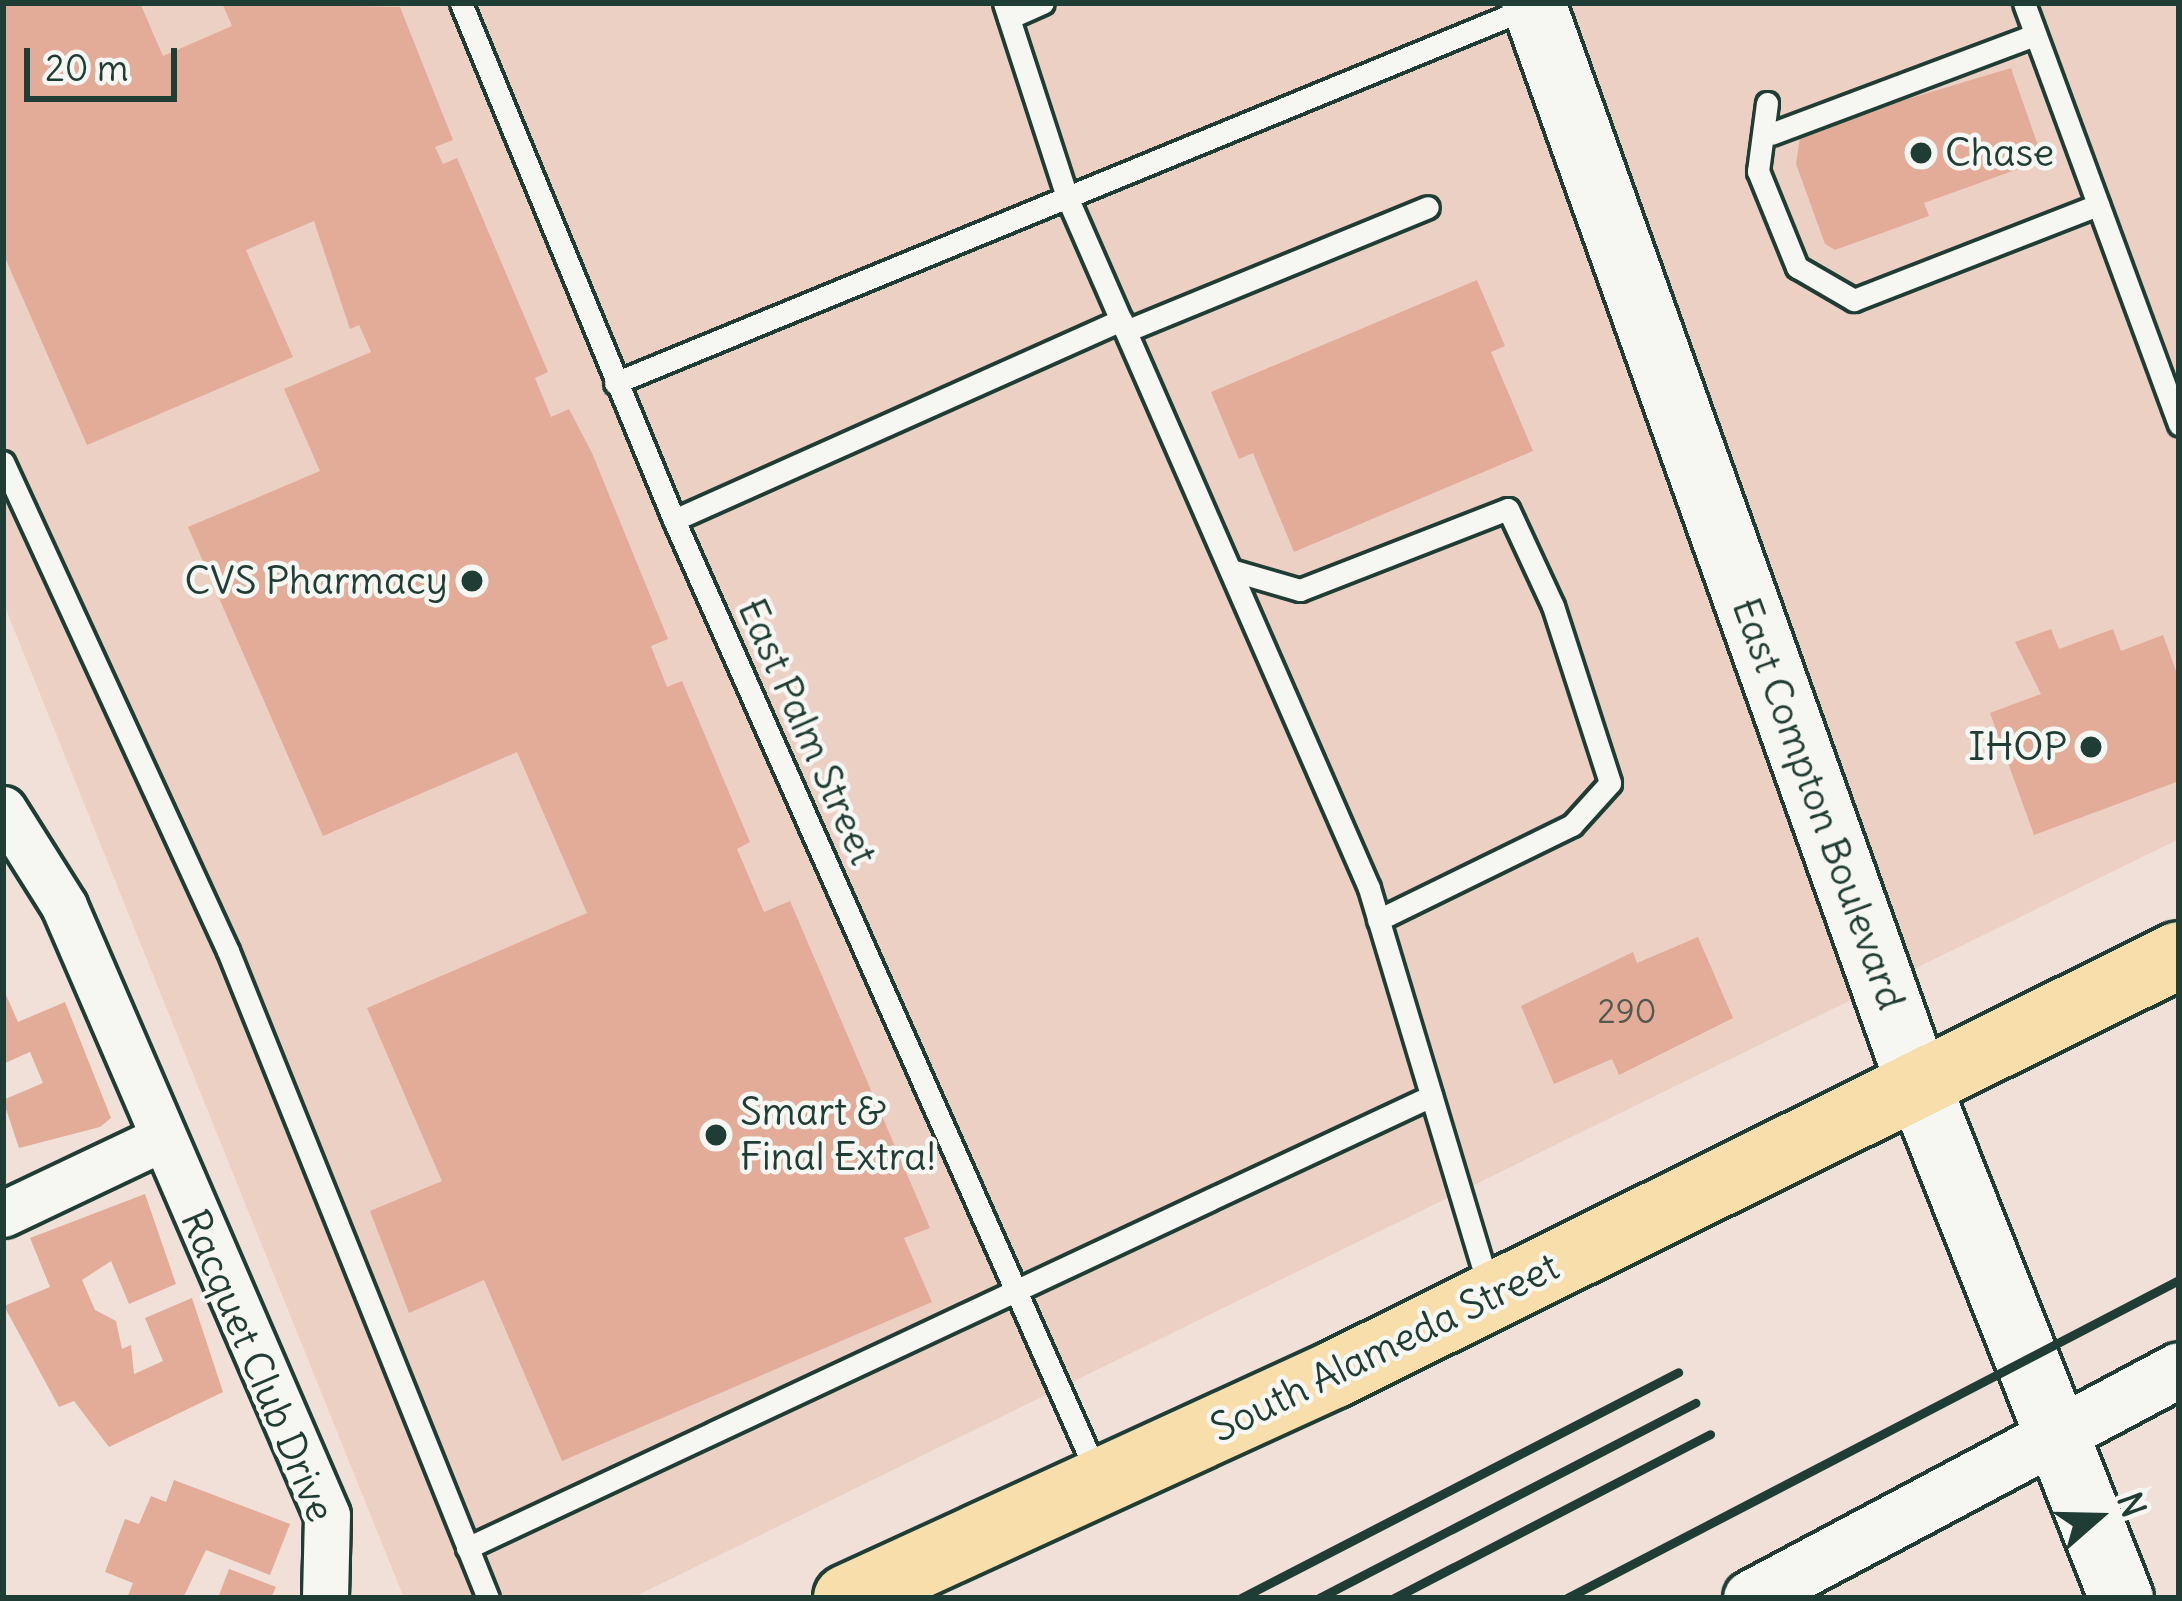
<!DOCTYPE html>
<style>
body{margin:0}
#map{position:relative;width:2182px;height:1601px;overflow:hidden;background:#f0e0d7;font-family:Delius,sans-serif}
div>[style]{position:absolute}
.built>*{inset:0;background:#ecd0c4}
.building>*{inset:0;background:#e3ac99}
.roads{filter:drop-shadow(3px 0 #1f3d34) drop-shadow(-3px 0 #1f3d34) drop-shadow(0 3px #1f3d34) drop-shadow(0 -3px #1f3d34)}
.service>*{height:21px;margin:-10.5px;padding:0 10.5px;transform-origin:10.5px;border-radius:10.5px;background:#f6f6f2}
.minor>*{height:45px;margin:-22.5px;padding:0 22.5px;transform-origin:22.5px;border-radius:22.5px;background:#f6f6f2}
.tertiary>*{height:54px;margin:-27px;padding:0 27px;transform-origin:27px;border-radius:27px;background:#f6f6f2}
.secondary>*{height:63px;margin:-31.5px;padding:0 31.5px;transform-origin:31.5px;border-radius:31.5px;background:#f6f6f2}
.primary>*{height:66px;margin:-33px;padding:0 33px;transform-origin:33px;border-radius:33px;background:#f8deab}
.rail>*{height:9px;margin:-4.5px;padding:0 4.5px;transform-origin:4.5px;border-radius:4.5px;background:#1f3d34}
.dots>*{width:33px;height:33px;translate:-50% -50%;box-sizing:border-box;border:6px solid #f6f6f2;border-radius:50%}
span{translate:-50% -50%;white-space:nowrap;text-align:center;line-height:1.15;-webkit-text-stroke:9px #f6f6f2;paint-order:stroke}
.number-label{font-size:33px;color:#50594d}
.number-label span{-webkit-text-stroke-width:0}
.poi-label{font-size:39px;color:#1f3d34}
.left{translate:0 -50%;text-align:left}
.right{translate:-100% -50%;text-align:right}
.street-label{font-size:39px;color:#1f3d34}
.frame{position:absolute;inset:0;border:6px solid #1f3d34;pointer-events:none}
.north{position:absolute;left:2038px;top:1457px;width:120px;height:120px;-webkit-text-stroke:9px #f6f6f2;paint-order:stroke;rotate:70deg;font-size:33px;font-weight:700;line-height:48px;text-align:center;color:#1f3d34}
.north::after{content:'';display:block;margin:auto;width:42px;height:54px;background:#1f3d34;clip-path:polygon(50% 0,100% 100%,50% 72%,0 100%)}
.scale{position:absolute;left:24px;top:48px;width:153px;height:54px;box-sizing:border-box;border:6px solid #1f3d34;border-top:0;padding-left:15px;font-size:36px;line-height:42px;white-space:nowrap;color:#1f3d34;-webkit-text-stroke:9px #f6f6f2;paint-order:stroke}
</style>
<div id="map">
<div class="built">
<div style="clip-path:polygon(3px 3px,2179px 3px,2179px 839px,632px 1598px,404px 1598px,3px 602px)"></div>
</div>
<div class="building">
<div style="clip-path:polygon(3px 3px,140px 3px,163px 56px,232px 26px,222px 3px,400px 7px,453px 140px,435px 147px,443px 164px,457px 158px,548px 372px,535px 378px,551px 417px,569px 409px,592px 453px,668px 639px,651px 646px,667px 687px,682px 681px,750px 842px,737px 849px,764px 912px,790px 901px,930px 1228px,904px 1238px,932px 1302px,562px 1461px,484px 1280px,409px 1313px,370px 1211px,442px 1181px,367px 1008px,587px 913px,517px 752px,323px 836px,188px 527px,320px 471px,284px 389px,371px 352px,359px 325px,350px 329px,314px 221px,246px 250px,293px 357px,87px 445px,3px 253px)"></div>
<div style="clip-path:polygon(2011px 68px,2043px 160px,1924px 203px,1929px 216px,1835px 250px,1825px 244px,1796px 164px,1801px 131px)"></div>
<div style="clip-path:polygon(1477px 280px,1505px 346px,1491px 352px,1533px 451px,1294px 552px,1253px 453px,1239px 459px,1211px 392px)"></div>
<div style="clip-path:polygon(2051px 629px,2059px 649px,2113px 629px,2121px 651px,2163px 635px,2179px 679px,2179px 781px,2034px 835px,1990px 713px,2041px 694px,2015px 642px)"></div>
<div style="clip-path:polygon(1698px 937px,1733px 1018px,1619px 1075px,1612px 1059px,1554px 1084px,1521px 1006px,1633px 952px,1637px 963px)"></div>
<div style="clip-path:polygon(3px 988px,18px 1022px,65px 1002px,111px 1118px,100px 1127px,19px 1148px,3px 1100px,43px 1083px,30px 1052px,3px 1064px)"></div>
<div style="clip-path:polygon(145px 1194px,176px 1284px,129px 1304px,111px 1261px,82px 1280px,95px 1310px,116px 1321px,122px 1349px,131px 1345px,134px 1374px,163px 1361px,145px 1318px,192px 1298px,223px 1392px,109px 1447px,74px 1401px,59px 1407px,4px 1306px,50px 1287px,30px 1238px)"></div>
<div style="clip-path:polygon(174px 1480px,290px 1524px,270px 1575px,206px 1550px,183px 1598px,127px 1598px,133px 1583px,105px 1572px,125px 1519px,139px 1524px,151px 1496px,166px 1502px)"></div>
<div style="clip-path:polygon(229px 1569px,276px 1587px,271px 1598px,218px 1598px)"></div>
</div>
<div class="roads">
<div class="service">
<div style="left:461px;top:3px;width:559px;rotate:67.61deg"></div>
<div style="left:674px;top:520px;width:1048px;rotate:66.08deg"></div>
<div style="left:1004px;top:3px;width:204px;rotate:72deg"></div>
<div style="left:1067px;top:197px;width:754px;rotate:66.39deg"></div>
<div style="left:1369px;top:888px;width:422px;rotate:73.3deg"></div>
<div style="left:2024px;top:3px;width:449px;rotate:69.8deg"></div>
<div style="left:1009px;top:18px;width:37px;rotate:-24deg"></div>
<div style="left:1767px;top:103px;width:69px;rotate:97.5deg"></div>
<div style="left:1758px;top:171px;width:104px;rotate:67.9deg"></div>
<div style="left:1797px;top:267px;width:66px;rotate:30.1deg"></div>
<div style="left:1854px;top:300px;width:262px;rotate:-21.3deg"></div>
<div style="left:1771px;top:134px;width:282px;rotate:-20.6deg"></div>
<div style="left:1126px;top:331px;width:326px;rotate:-22.3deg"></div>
<div style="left:615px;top:383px;width:989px;rotate:-22.34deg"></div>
<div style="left:3px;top:462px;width:538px;rotate:65.29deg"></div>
<div style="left:228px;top:951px;width:697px;rotate:68.11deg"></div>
<div style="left:674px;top:520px;width:490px;rotate:-24.1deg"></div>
<div style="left:1231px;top:570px;width:72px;rotate:16.2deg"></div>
<div style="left:1300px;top:590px;width:223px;rotate:-21.3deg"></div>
<div style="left:1508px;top:509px;width:107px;rotate:65.1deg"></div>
<div style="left:1553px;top:606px;width:186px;rotate:72.1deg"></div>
<div style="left:1610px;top:783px;width:57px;rotate:132.1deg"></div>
<div style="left:1572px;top:825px;width:216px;rotate:153.9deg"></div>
<div style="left:467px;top:1548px;width:1065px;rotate:-25.12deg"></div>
</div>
<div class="minor">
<div style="left:3px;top:809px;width:115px;rotate:57.8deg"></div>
<div style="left:64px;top:906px;width:663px;rotate:66.64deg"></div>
<div style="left:327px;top:1515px;width:83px;rotate:91.4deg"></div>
<div style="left:3px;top:1214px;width:175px;rotate:-25.4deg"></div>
</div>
<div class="tertiary">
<div style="left:1751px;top:1598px;width:485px;rotate:-28deg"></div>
</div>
<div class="secondary">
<div style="left:1533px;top:3px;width:1154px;rotate:70.4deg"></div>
<div style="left:1920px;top:1090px;width:546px;rotate:68.41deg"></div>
</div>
<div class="primary">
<div style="left:847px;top:1598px;width:537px;rotate:-24.66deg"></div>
<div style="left:1335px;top:1374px;width:942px;rotate:-26.4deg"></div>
</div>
</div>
<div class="rail">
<div style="left:1241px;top:1598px;width:492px;rotate:-27.3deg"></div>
<div style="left:1319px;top:1598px;width:424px;rotate:-27.4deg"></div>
<div style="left:1394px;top:1598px;width:356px;rotate:-27.4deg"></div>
<div style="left:1567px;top:1598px;width:690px;rotate:-27.46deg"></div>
</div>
<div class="dots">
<div style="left:1921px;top:153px;background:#1f3d34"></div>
<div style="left:472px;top:581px;background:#1f3d34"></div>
<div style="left:2091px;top:747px;background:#1f3d34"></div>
<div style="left:716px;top:1135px;background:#1f3d34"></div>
</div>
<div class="number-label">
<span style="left:1627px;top:1012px">290</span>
</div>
<div class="poi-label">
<span class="left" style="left:1945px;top:153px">Chase</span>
<span class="right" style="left:448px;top:581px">CVS Pharmacy</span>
<span class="right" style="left:2067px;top:747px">IHOP</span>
<span class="left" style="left:740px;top:1135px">Smart &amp;<br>Final Extra!</span>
</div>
<div class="street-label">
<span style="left:807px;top:732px;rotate:66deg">East Palm Street</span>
<span style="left:1818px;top:804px;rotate:70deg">East Compton Boulevard</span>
<span style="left:1385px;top:1348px;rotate:-26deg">South Alameda Street</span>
<span style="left:257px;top:1366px;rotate:67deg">Racquet Club Drive</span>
</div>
<div class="frame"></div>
<div class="north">N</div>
<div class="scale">20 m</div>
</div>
